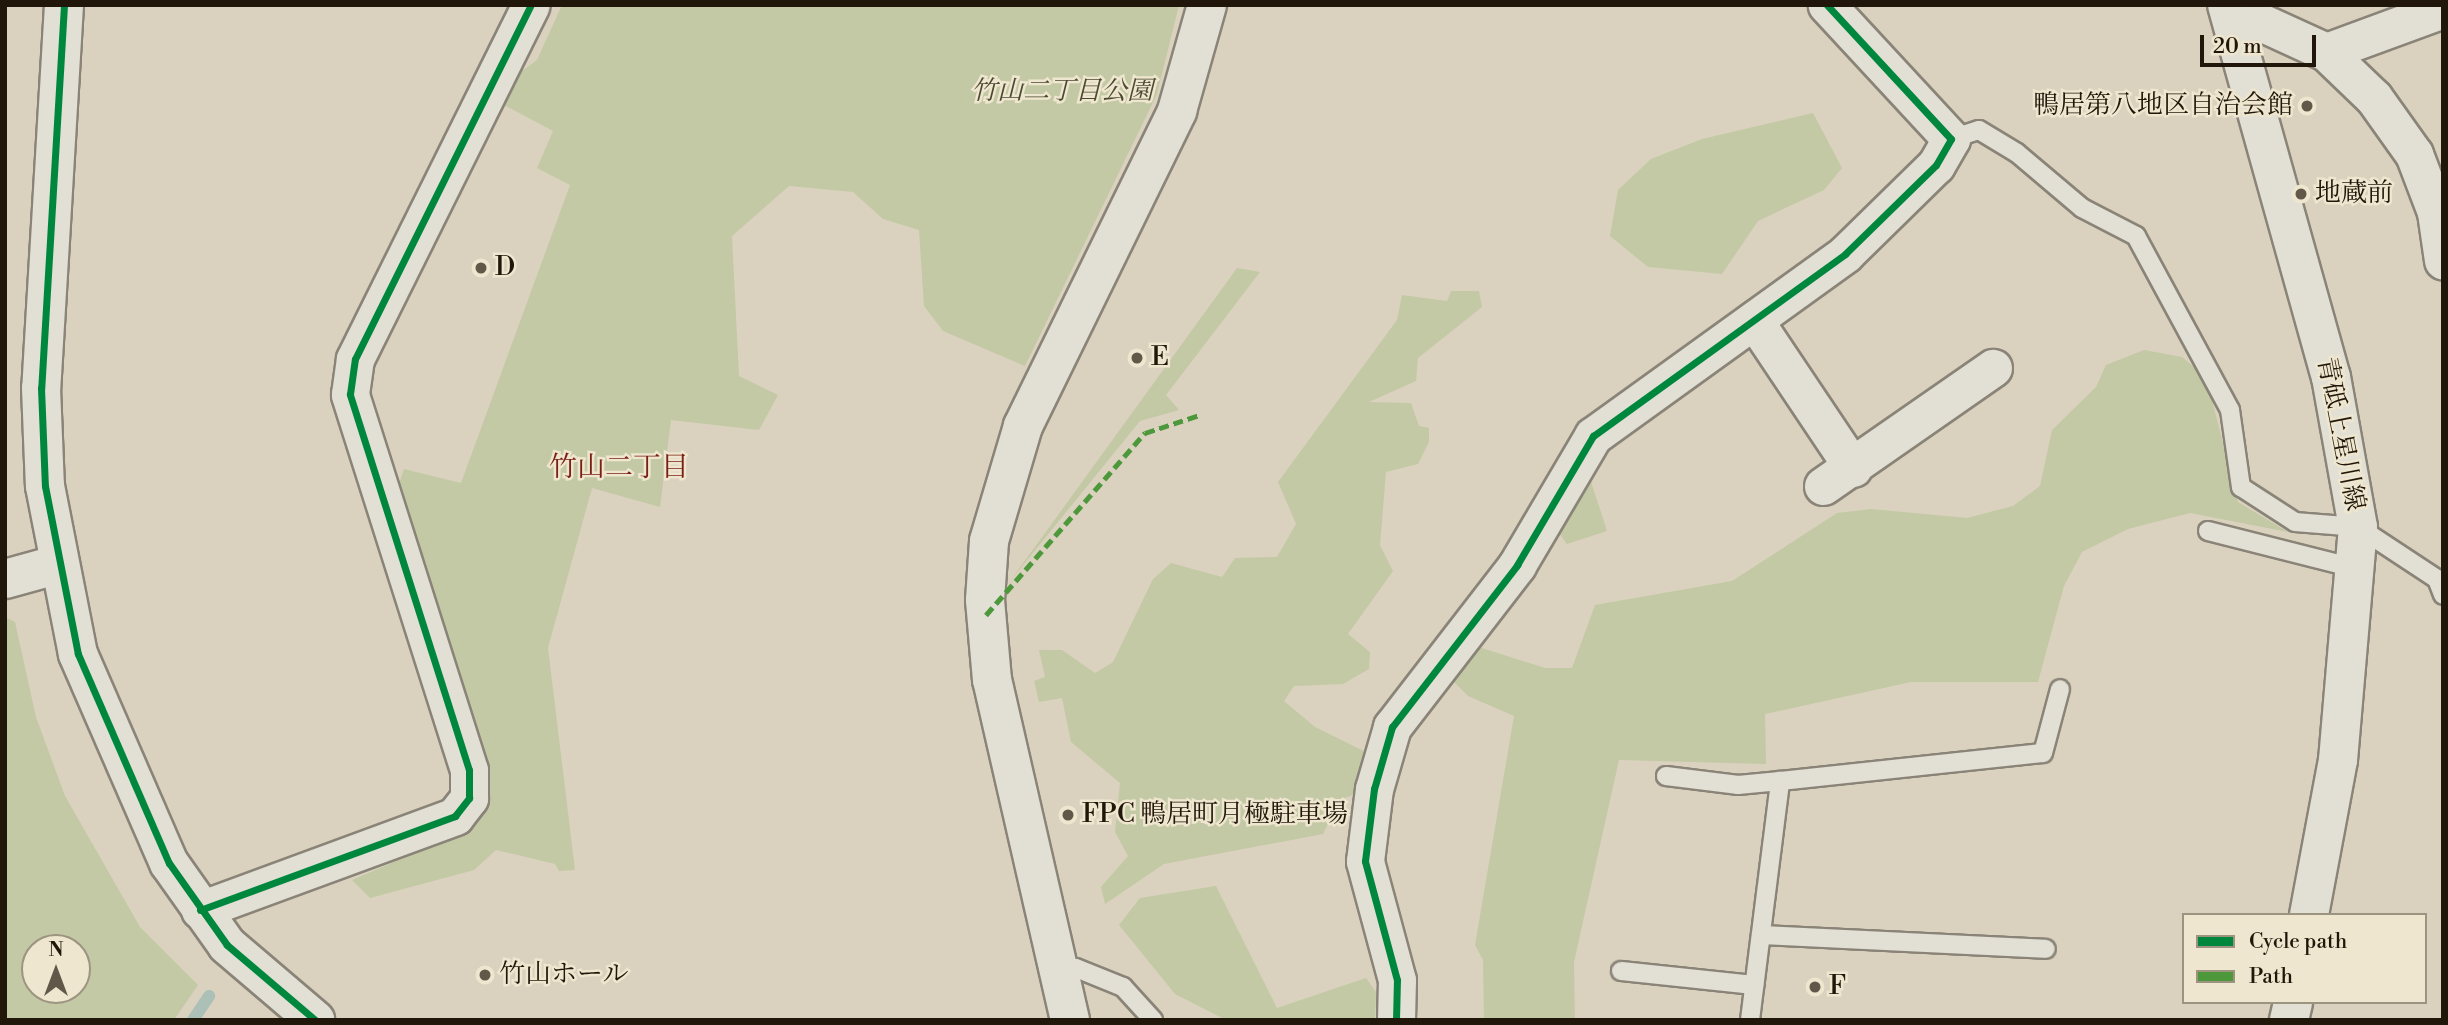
<!DOCTYPE html>
<meta charset="utf-8">
<style>
body{margin:0}
#map{position:relative;width:2448px;height:1025px;overflow:hidden;background:#dad2be;font-family:"Libre Bodoni","Noto Serif JP",serif}
div>[style]{position:absolute}
.green>*{inset:0;background:#c3c8a5}
.stream>*{height:12px;margin:-6px;padding:0 6px;transform-origin:6px;border-radius:6px;background:#acc0b8}
.roads{filter:drop-shadow(2px 0 #8a8478) drop-shadow(-2px 0 #8a8478) drop-shadow(0 2px #8a8478) drop-shadow(0 -2px #8a8478)}
.lane>*{height:18px;margin:-9px;padding:0 9px;transform-origin:9px;border-radius:9px;background:#e2dfd4}
.street>*{height:37px;margin:-18.5px;padding:0 18.5px;transform-origin:18.5px;border-radius:18.5px;background:#e2dfd4}
.secondary>*{height:38px;margin:-19px;padding:0 19px;transform-origin:19px;border-radius:19px;background:#e2dfd4}
.quiet>*{height:5px;margin-top:-2.5px;transform-origin:0;background:repeating-linear-gradient(90deg,#4d983b 0 10px,transparent 0 15px)}
.cycleway>*{height:7px;margin:-3.5px;padding:0 3.5px;transform-origin:3.5px;border-radius:3.5px;background:#00873e}
.dots>*{width:19px;height:19px;translate:-50% -50%;box-sizing:border-box;border:4px solid #eee6ce;border-radius:50%}
span{translate:-50% -50%;white-space:nowrap;text-align:center;line-height:1.15;-webkit-text-stroke:5px #eee6ce;paint-order:stroke}
.park-label{font-size:26px;color:#4c4932;font-style:italic}
.poi-label{font-size:26px;color:#21160a}
.right{translate:-100% -50%;text-align:right}
.left{translate:0 -50%;text-align:left}
.street-label{font-size:26px;color:#21160a}
.neighbourhood-label{font-size:28px;color:#7a1f14}
.frame{position:absolute;inset:0;border:7px solid #21160a;pointer-events:none}
.legend{position:absolute;left:2182px;top:913px;width:245px;height:91px;box-sizing:border-box;background:#eee6ce;border:2px solid #9c9380;margin:0;padding:9px 12px;list-style:none;font-size:21px;color:#21160a}
.legend li{display:flex;align-items:center;gap:14px;height:35px}
.legend b{width:35px;border:2px solid #9c9380}
.north{position:absolute;left:21px;top:934px;width:70px;height:70px;box-sizing:border-box;background:#eee6ce;border:2px solid #9c9380;border-radius:50%;rotate:0deg;font-size:19px;font-weight:700;line-height:28px;text-align:center;color:#21160a}
.north::after{content:'';display:block;margin:auto;width:24px;height:32px;background:#625849;clip-path:polygon(50% 0,100% 100%,50% 72%,0 100%)}
.scale{position:absolute;left:2200px;top:35px;width:116px;height:32px;box-sizing:border-box;border:4px solid #21160a;border-top:0;padding-left:9px;font-size:21px;line-height:24px;white-space:nowrap;color:#21160a;-webkit-text-stroke:5px #eee6ce;paint-order:stroke}
</style>
<div id="map">
<div class="green">
<div style="clip-path:polygon(562px 5px,1179px 5px,1157px 94px,1025px 366px,943px 331px,924px 306px,919px 230px,883px 219px,853px 192px,789px 186px,732px 236px,739px 376px,778px 395px,759px 430px,671px 420px,660px 507px,592px 488px,548px 648px,575px 870px,559px 871px,555px 864px,496px 850px,474px 870px,370px 898px,352px 880px,462px 833px,487px 804px,486px 779px,397px 489px,404px 469px,461px 483px,570px 185px,537px 168px,553px 131px,504px 105px,518px 74px,537px 60px)"></div>
<div style="clip-path:polygon(1813px 113px,1842px 168px,1824px 190px,1758px 221px,1722px 274px,1648px 267px,1610px 236px,1618px 190px,1651px 159px,1702px 139px)"></div>
<div style="clip-path:polygon(1237px 268px,1260px 272px,1166px 395px,1179px 410px,1140px 421px,1011px 580px)"></div>
<div style="clip-path:polygon(1451px 291px,1479px 291px,1482px 307px,1418px 358px,1416px 381px,1369px 402px,1411px 403px,1419px 426px,1429px 428px,1429px 442px,1418px 464px,1386px 472px,1380px 545px,1393px 571px,1348px 634px,1370px 652px,1369px 669px,1343px 684px,1294px 686px,1284px 701px,1315px 727px,1374px 756px,1362px 792px,1339px 800px,1323px 834px,1164px 864px,1105px 904px,1101px 887px,1128px 856px,1115px 832px,1120px 783px,1071px 742px,1062px 698px,1039px 702px,1034px 681px,1045px 677px,1039px 650px,1062px 650px,1095px 673px,1113px 662px,1153px 579px,1171px 563px,1222px 577px,1235px 558px,1277px 557px,1296px 524px,1278px 482px,1397px 320px,1402px 295px,1447px 301px)"></div>
<div style="clip-path:polygon(2144px 350px,2182px 357px,2206px 377px,2238px 502px,2288px 532px,2190px 513px,2128px 529px,2082px 552px,2064px 586px,2038px 682px,1911px 682px,1765px 714px,1766px 764px,1619px 760px,1574px 962px,1575px 1020px,1484px 1020px,1483px 960px,1475px 945px,1514px 716px,1468px 696px,1447px 675px,1469px 644px,1545px 668px,1572px 668px,1595px 605px,1732px 581px,1837px 513px,1871px 509px,1967px 518px,2013px 506px,2040px 486px,2052px 430px,2096px 387px,2106px 365px)"></div>
<div style="clip-path:polygon(1586px 466px,1607px 531px,1567px 544px,1556px 529px)"></div>
<div style="clip-path:polygon(evenodd,5px 617px,15px 622px,36px 717px,65px 796px,140px 927px,198px 985px,174px 1020px,5px 1020px,5px 617px,77px 948px,77px 990px,35px 990px,35px 948px,77px 948px)"></div>
<div style="clip-path:polygon(1216px 886px,1277px 1008px,1366px 978px,1376px 992px,1375px 1020px,1226px 1020px,1175px 994px,1119px 925px,1140px 898px)"></div>
</div>
<div class="stream">
<div style="left:193px;top:1020px;width:29px;rotate:-56deg"></div>
</div>
<div class="roads">
<div class="lane">
<div style="left:1951px;top:139px;width:29px;rotate:-18deg"></div>
<div style="left:1979px;top:130px;width:44px;rotate:31.2deg"></div>
<div style="left:2017px;top:153px;width:85px;rotate:40.2deg"></div>
<div style="left:2082px;top:208px;width:61px;rotate:27.4deg"></div>
<div style="left:2136px;top:236px;width:198px;rotate:61.6deg"></div>
<div style="left:2230px;top:410px;width:78px;rotate:81.9deg"></div>
<div style="left:2241px;top:487px;width:64px;rotate:32.9deg"></div>
<div style="left:2295px;top:522px;width:63px;rotate:4.5deg"></div>
<div style="left:2358px;top:527px;width:95px;rotate:33.4deg"></div>
<div style="left:2437px;top:579px;width:17px;rotate:69deg"></div>
<div style="left:2208px;top:531px;width:155px;rotate:14.2deg"></div>
<div style="left:1666px;top:776px;width:73px;rotate:7.1deg"></div>
<div style="left:1738px;top:785px;width:42px;rotate:-5.4deg"></div>
<div style="left:1761px;top:935px;width:285px;rotate:2.8deg"></div>
<div style="left:1621px;top:971px;width:134px;rotate:6deg"></div>
<div style="left:1063px;top:976px;width:15px;rotate:-32deg"></div>
<div style="left:1076px;top:968px;width:51px;rotate:22deg"></div>
<div style="left:1123px;top:987px;width:45px;rotate:47.7deg"></div>
<div style="left:1750px;top:1020px;width:241px;rotate:-82.8deg"></div>
<div style="left:1780px;top:781px;width:264px;rotate:-6.1deg"></div>
<div style="left:2043px;top:753px;width:66px;rotate:-75.1deg"></div>
</div>
<div class="street">
<div style="left:2232px;top:22px;width:22px;rotate:-8deg"></div>
<div style="left:2254px;top:19px;width:79px;rotate:24.6deg"></div>
<div style="left:2326px;top:52px;width:66px;rotate:43.8deg"></div>
<div style="left:2374px;top:98px;width:69px;rotate:54.5deg"></div>
<div style="left:2414px;top:154px;width:62px;rotate:69.2deg"></div>
<div style="left:2436px;top:212px;width:49px;rotate:81.7deg"></div>
<div style="left:2326px;top:52px;width:125px;rotate:-20.2deg"></div>
<div style="left:1754px;top:320px;width:178px;rotate:56.2deg"></div>
<div style="left:1823px;top:486px;width:207px;rotate:-34.8deg"></div>
<div style="left:200px;top:910px;width:272px;rotate:-20.2deg"></div>
<div style="left:455px;top:816px;width:23px;rotate:-52deg"></div>
<div style="left:469px;top:798px;width:28px;rotate:-90deg"></div>
<div style="left:469px;top:770px;width:394px;rotate:-107.6deg"></div>
<div style="left:350px;top:394px;width:35px;rotate:-82deg"></div>
<div style="left:355px;top:359px;width:395px;rotate:-63.6deg"></div>
<div style="left:1396px;top:1020px;width:40px;rotate:-88.6deg"></div>
<div style="left:1397px;top:980px;width:123px;rotate:-105.1deg"></div>
<div style="left:1365px;top:861px;width:73px;rotate:-82.9deg"></div>
<div style="left:1374px;top:789px;width:65px;rotate:-73.8deg"></div>
<div style="left:1392px;top:727px;width:205px;rotate:-52.3deg"></div>
<div style="left:1517px;top:565px;width:150px;rotate:-59.5deg"></div>
<div style="left:1593px;top:436px;width:311px;rotate:-35.8deg"></div>
<div style="left:1845px;top:254px;width:127px;rotate:-44.4deg"></div>
<div style="left:1936px;top:165px;width:30px;rotate:-60deg"></div>
<div style="left:1951px;top:139px;width:183px;rotate:-132.8deg"></div>
</div>
<div class="secondary">
<div style="left:64px;top:5px;width:384px;rotate:93.4deg"></div>
<div style="left:41px;top:388px;width:98px;rotate:87.7deg"></div>
<div style="left:45px;top:486px;width:171px;rotate:78.9deg"></div>
<div style="left:78px;top:654px;width:228px;rotate:66.5deg"></div>
<div style="left:169px;top:863px;width:100px;rotate:54.7deg"></div>
<div style="left:227px;top:945px;width:116px;rotate:40.4deg"></div>
<div style="left:2227px;top:5px;width:386px;rotate:74.4deg"></div>
<div style="left:2331px;top:377px;width:152px;rotate:79.8deg"></div>
<div style="left:2358px;top:527px;width:234px;rotate:94.9deg"></div>
<div style="left:2338px;top:760px;width:158px;rotate:100.6deg"></div>
<div style="left:5px;top:579px;width:53px;rotate:-15.4deg"></div>
<div style="left:1070px;top:1020px;width:349px;rotate:-102.9deg"></div>
<div style="left:992px;top:680px;width:80px;rotate:-95deg"></div>
<div style="left:985px;top:600px;width:59px;rotate:-86.1deg"></div>
<div style="left:989px;top:541px;width:120px;rotate:-73.5deg"></div>
<div style="left:1023px;top:426px;width:351px;rotate:-63.9deg"></div>
<div style="left:1177px;top:111px;width:110px;rotate:-74.2deg"></div>
<div style="left:2289px;top:1020px;width:18px;rotate:-77deg"></div>
</div>
</div>
<div class="quiet">
<div style="left:986px;top:615px;width:242px;rotate:-48.9deg"></div>
<div style="left:1145px;top:433px;width:57px;rotate:-18.4deg"></div>
</div>
<div class="cycleway">
<div style="left:64px;top:5px;width:384px;rotate:93.4deg"></div>
<div style="left:41px;top:388px;width:98px;rotate:87.7deg"></div>
<div style="left:45px;top:486px;width:171px;rotate:78.9deg"></div>
<div style="left:78px;top:654px;width:228px;rotate:66.5deg"></div>
<div style="left:169px;top:863px;width:100px;rotate:54.7deg"></div>
<div style="left:227px;top:945px;width:116px;rotate:40.4deg"></div>
<div style="left:200px;top:910px;width:272px;rotate:-20.2deg"></div>
<div style="left:455px;top:816px;width:23px;rotate:-52deg"></div>
<div style="left:469px;top:798px;width:28px;rotate:-90deg"></div>
<div style="left:469px;top:770px;width:394px;rotate:-107.6deg"></div>
<div style="left:350px;top:394px;width:35px;rotate:-82deg"></div>
<div style="left:355px;top:359px;width:395px;rotate:-63.6deg"></div>
<div style="left:1396px;top:1020px;width:40px;rotate:-88.6deg"></div>
<div style="left:1397px;top:980px;width:123px;rotate:-105.1deg"></div>
<div style="left:1365px;top:861px;width:73px;rotate:-82.9deg"></div>
<div style="left:1374px;top:789px;width:65px;rotate:-73.8deg"></div>
<div style="left:1392px;top:727px;width:205px;rotate:-52.3deg"></div>
<div style="left:1517px;top:565px;width:150px;rotate:-59.5deg"></div>
<div style="left:1593px;top:436px;width:311px;rotate:-35.8deg"></div>
<div style="left:1845px;top:254px;width:127px;rotate:-44.4deg"></div>
<div style="left:1936px;top:165px;width:30px;rotate:-60deg"></div>
<div style="left:1951px;top:139px;width:183px;rotate:-132.8deg"></div>
</div>
<div class="dots">
<div style="left:2307px;top:106px;background:#625849"></div>
<div style="left:2301px;top:194px;background:#625849"></div>
<div style="left:481px;top:268px;background:#625849"></div>
<div style="left:1137px;top:358px;background:#625849"></div>
<div style="left:1068px;top:815px;background:#625849"></div>
<div style="left:485px;top:975px;background:#625849"></div>
<div style="left:1815px;top:987px;background:#625849"></div>
</div>
<div class="park-label">
<span style="left:1062px;top:92px">竹山二丁目公園</span>
</div>
<div class="poi-label">
<span class="right" style="left:2293px;top:106px">鴨居第八地区自治会館</span>
<span class="left" style="left:2315px;top:194px">地蔵前</span>
<span class="left" style="left:495px;top:268px">D</span>
<span class="left" style="left:1151px;top:358px">E</span>
<span class="left" style="left:1082px;top:815px">FPC 鴨居町月極駐車場</span>
<span class="left" style="left:499px;top:975px">竹山ホール</span>
<span class="left" style="left:1829px;top:987px">F</span>
</div>
<div class="street-label">
<span style="left:2340px;top:434px;rotate:79deg">青砥上星川線</span>
</div>
<div class="neighbourhood-label">
<span style="left:619px;top:468px">竹山二丁目</span>
</div>
<div class="frame"></div>
<ul class="legend">
<li><b style="height:9px;background:#00873e"></b>Cycle path</li>
<li><b style="height:9px;background:#4d983b"></b>Path</li>
</ul>
<div class="north">N</div>
<div class="scale">20 m</div>
</div>
